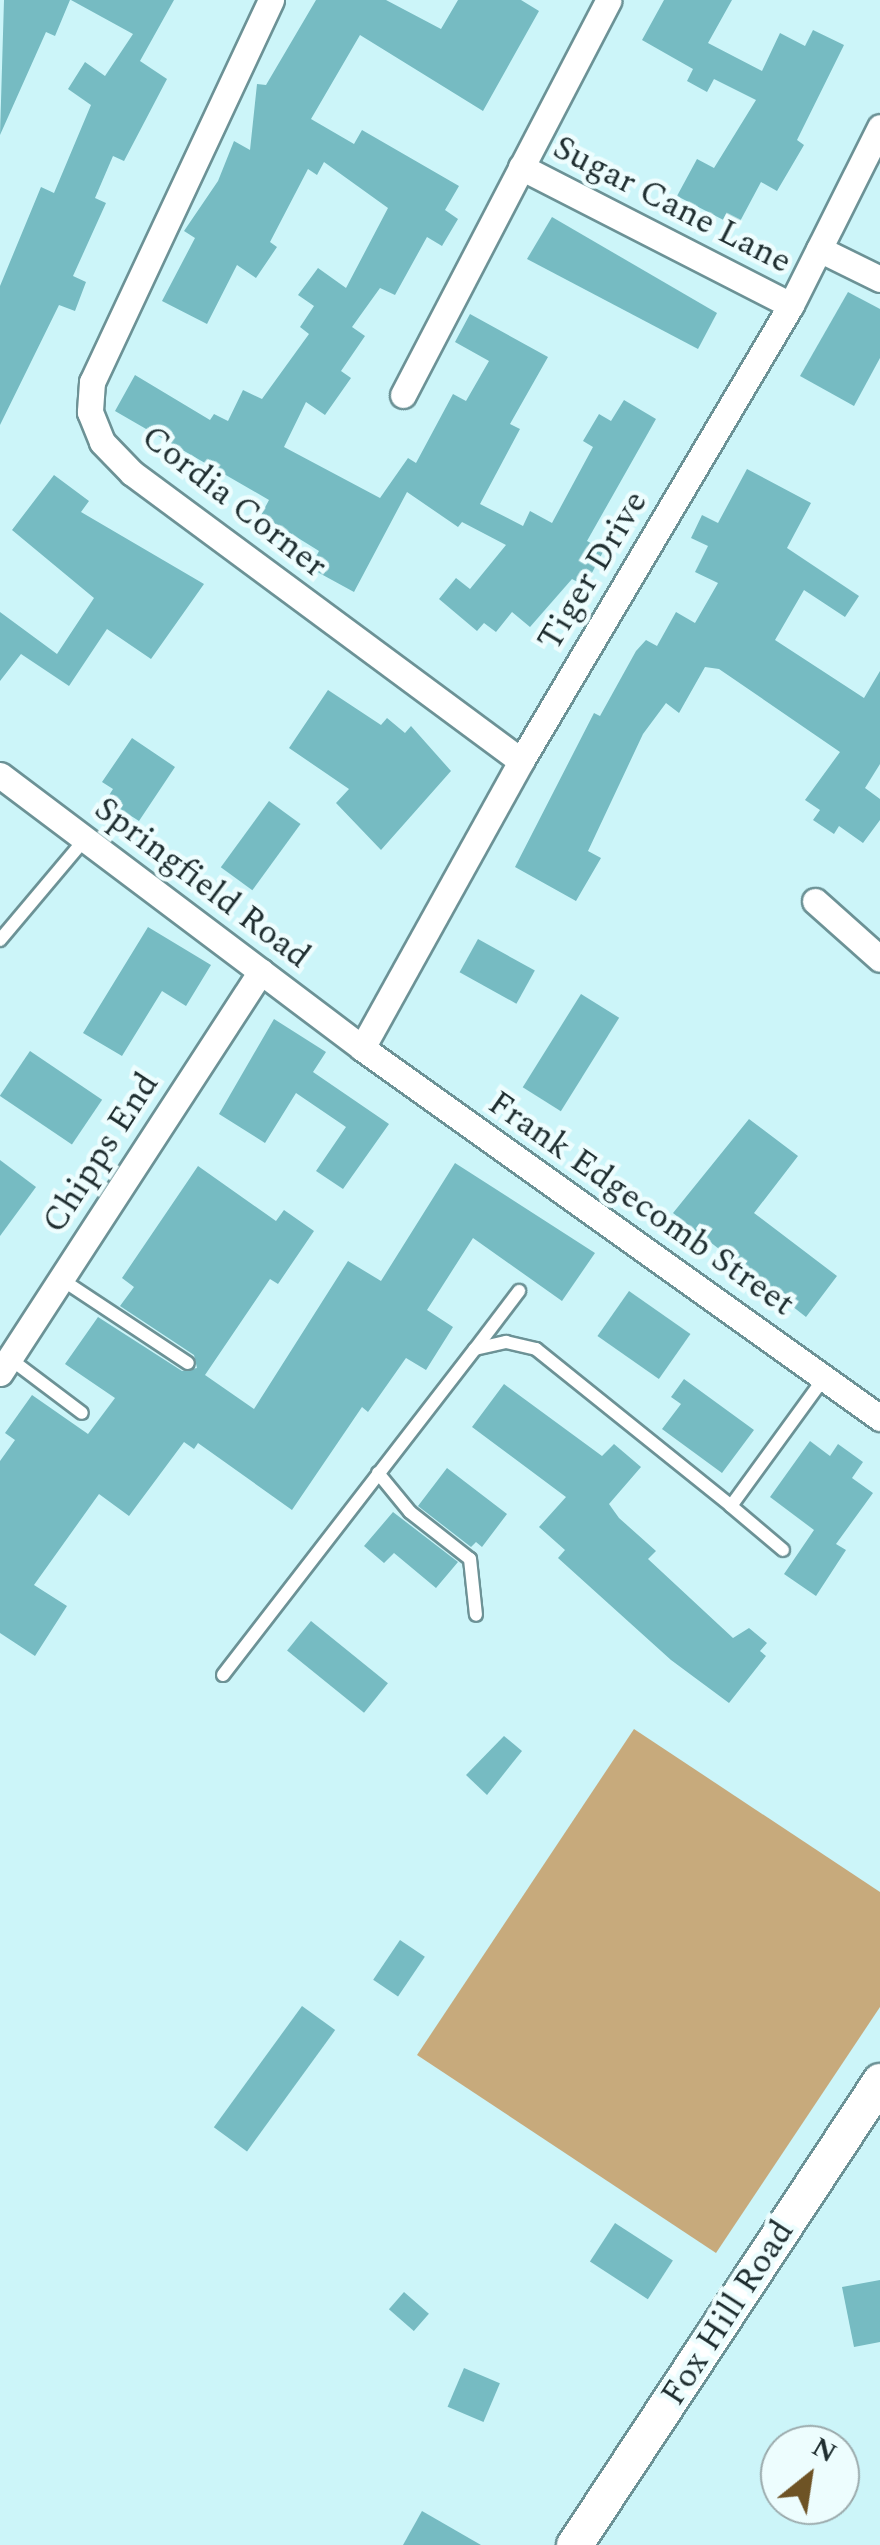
<!DOCTYPE html>
<style>
body{margin:0}
#map{position:relative;width:880px;height:2545px;overflow:hidden;background:#ccf5f9;font-family:Spectral,serif}
div>[style]{position:absolute}
.forest>*{inset:0;background:#c7aa7c}
.building>*{inset:0;background:#76bbc2;transform-origin:0 0}
.roads{filter:drop-shadow(2px 0 #6c9296) drop-shadow(-2px 0 #6c9296) drop-shadow(0 2px #6c9296) drop-shadow(0 -2px #6c9296)}
.service>*{height:12px;margin:-6px;padding:0 6px;transform-origin:6px;border-radius:6px;background:#fff}
.minor>*{height:25px;margin:-12.5px;padding:0 12.5px;transform-origin:12.5px;border-radius:12.5px;background:#fff}
.secondary>*{height:35px;margin:-17.5px;padding:0 17.5px;transform-origin:17.5px;border-radius:17.5px;background:#fff}
span{translate:-50% -50%;white-space:nowrap;text-align:center;line-height:1.15;-webkit-text-stroke:9px #edfdfe;paint-order:stroke}
.street-label{font-size:35px;color:#1f2e30}
.north{position:absolute;left:760px;top:2425px;width:100px;height:100px;box-sizing:border-box;background:#edfdfe;border:2px solid #9baaac;border-radius:50%;rotate:30deg;font-size:28px;font-weight:700;line-height:40px;text-align:center;color:#1f2e30}
.north::after{content:'';display:block;margin:auto;width:35px;height:45px;background:#6e5325;clip-path:polygon(50% 0,100% 100%,50% 72%,0 100%)}
</style>
<div id="map">
<div class="forest">
<div style="clip-path:polygon(634px 1729px,880px 1892px,880px 2007px,716px 2253px,417px 2055px)"></div>
</div>
<div class="building">
<div style="clip-path:polygon(4px 0,70px 0,55px 36px,46px 32px,0 135px)"></div>
<div style="clip-path:polygon(71px 0,174px 0,140px 61px,167px 79px,124px 161px,113px 156px,95px 198px,106px 203px,73px 276px,86px 282px,75px 311px,59px 305px,0 425px,0 286px,41px 187px,54px 193px,91px 105px,68px 89px,85px 62px,105px 76px,133px 34px)"></div>
<div style="clip-path:polygon(316px 0,386px 0,441px 29px,458px 0,521px 0,539px 11px,483px 111px,360px 35px,311px 119px,354px 144px,362px 130px,459px 186px,445px 210px,458px 219px,442px 246px,427px 237px,395px 295px,380px 288px,352px 327px,365px 336px,341px 371px,351px 378px,325px 415px,306px 402px,284px 447px,380px 498px,408px 458px,416px 463px,453px 394px,466px 401px,489px 361px,455px 342px,470px 314px,548px 357px,510px 424px,520px 429px,480px 504px,523px 526px,530px 511px,552px 523px,593px 447px,583px 441px,599px 414px,611px 421px,624px 400px,656px 419px,587px 541px,604px 550px,585px 586px,572px 579px,530px 627px,512px 612px,496px 632px,484px 623px,477px 631px,439px 599px,456px 578px,470px 589px,506px 545px,462px 522px,458px 527px,407px 492px,354px 592px,310px 568px,319px 551px,261px 515px,269px 500px,115px 411px,135px 375px,210px 420px,214px 414px,228px 421px,243px 390px,262px 399px,309px 334px,300px 327px,314px 306px,298px 295px,318px 268px,346px 288px,388px 208px,324px 162px,317px 175px,308px 169px,270px 242px,277px 247px,256px 278px,237px 265px,207px 324px,162px 301px,195px 238px,184px 231px,218px 181px,234px 141px,250px 150px,257px 84px,266px 85px)"></div>
<div style="clip-path:polygon(664px 0,732px 0,708px 43px,762px 71px,780px 33px,805px 46px,813px 30px,844px 45px,797px 140px,804px 145px,777px 191px,761px 182px,737px 227px,677px 196px,697px 159px,714px 168px,756px 100px,714px 79px,707px 92px,687px 81px,693px 69px,642px 40px)"></div>
<div style="clip-path:polygon(552px 217px,717px 313px,698px 349px,527px 259px)"></div>
<div style="clip-path:polygon(848px 292px,880px 309px,880px 358px,854px 406px,800px 376px)"></div>
<div style="clip-path:polygon(747px 469px,811px 503px,787px 548px,859px 596px,845px 617px,804px 590px,775px 640px,864px 698px,880px 671px,880px 764px,865px 788px,880px 799px,880px 820px,863px 843px,839px 826px,834px 834px,813px 820px,820px 810px,805px 800px,840px 752px,719px 669px,705px 667px,679px 713px,666px 703px,643px 734px,588px 851px,601px 858px,576px 901px,515px 867px,594px 713px,600px 716px,636px 651px,646px 640px,657px 646px,676px 612px,695px 623px,718px 583px,695px 572px,708px 546px,691px 538px,702px 515px,718px 523px)"></div>
<div style="clip-path:polygon(54px 475px,89px 501px,81px 512px,204px 584px,151px 659px,107px 629px,69px 686px,21px 654px,0 681px,0 612px,57px 654px,94px 598px,12px 530px)"></div>
<div style="clip-path:polygon(328px 690px,381px 725px,387px 718px,405px 733px,411px 726px,451px 771px,381px 850px,336px 803px,349px 789px,289px 748px)"></div>
<div style="clip-path:polygon(132px 738px,175px 767px,139px 821px,106px 800px,113px 789px,102px 782px)"></div>
<div style="left:269px;top:801px;width:39px;height:82px;rotate:36deg"></div>
<div style="clip-path:polygon(148px 927px,211px 965px,186px 1006px,162px 991px,122px 1056px,83px 1033px)"></div>
<div style="left:478px;top:939px;width:65px;height:38px;rotate:29deg"></div>
<div style="left:581px;top:994px;width:45px;height:110px;rotate:32deg"></div>
<div style="clip-path:polygon(274px 1019px,326px 1052px,313px 1072px,389px 1124px,343px 1189px,316px 1171px,346px 1127px,296px 1093px,265px 1143px,219px 1114px)"></div>
<div style="left:30px;top:1051px;width:87px;height:54px;rotate:34deg"></div>
<div style="clip-path:polygon(749px 1119px,798px 1156px,754px 1213px,837px 1276px,806px 1317px,673px 1213px)"></div>
<div style="clip-path:polygon(0 1160px,36px 1187px,0 1236px)"></div>
<div style="clip-path:polygon(455px 1163px,595px 1253px,562px 1301px,473px 1238px,427px 1310px,453px 1327px,426px 1370px,406px 1358px,368px 1412px,362px 1407px,292px 1510px,198px 1443px,194px 1449px,184px 1442px,129px 1516px,99px 1494px,34px 1585px,67px 1606px,35px 1656px,0 1633px,0 1461px,15px 1440px,5px 1433px,32px 1395px,88px 1434px,115px 1398px,65px 1364px,98px 1317px,182px 1371px,197px 1368px,194px 1355px,120px 1306px,134px 1287px,122px 1278px,198px 1166px,276px 1221px,284px 1210px,314px 1231px,278px 1284px,270px 1279px,205px 1375px,254px 1409px,348px 1261px,381px 1281px)"></div>
<div style="left:629px;top:1291px;width:75px;height:55px;rotate:35deg"></div>
<div style="clip-path:polygon(684px 1379px,754px 1430px,722px 1473px,662px 1429px,681px 1404px,671px 1397px)"></div>
<div style="clip-path:polygon(504px 1384px,602px 1456px,614px 1444px,641px 1467px,609px 1504px,619px 1518px,656px 1551px,648px 1559px,733px 1638px,749px 1628px,767px 1643px,760px 1651px,766px 1656px,729px 1703px,671px 1660px,558px 1558px,565px 1550px,539px 1527px,566px 1497px,472px 1427px)"></div>
<div style="clip-path:polygon(810px 1441px,830px 1456px,838px 1444px,863px 1462px,852px 1478px,873px 1493px,836px 1544px,846px 1550px,816px 1596px,784px 1574px,814px 1530px,770px 1497px)"></div>
<div style="clip-path:polygon(447px 1468px,507px 1514px,482px 1547px,476px 1542px,471px 1547px,418px 1506px)"></div>
<div style="clip-path:polygon(393px 1512px,458px 1562px,436px 1588px,394px 1553px,384px 1563px,364px 1546px)"></div>
<div style="left:311px;top:1621px;width:99px;height:38px;rotate:39deg"></div>
<div style="clip-path:polygon(504px 1736px,522px 1751px,487px 1795px,466px 1775px)"></div>
<div style="left:400px;top:1940px;width:30px;height:48px;rotate:34deg"></div>
<div style="left:302px;top:2006px;width:41px;height:150px;rotate:36deg"></div>
<div style="left:615px;top:2223px;width:69px;height:46px;rotate:33deg"></div>
<div style="clip-path:polygon(880px 2280px,880px 2342px,854px 2347px,842px 2287px)"></div>
<div style="left:404px;top:2292px;width:33px;height:23px;rotate:41deg"></div>
<div style="left:464px;top:2368px;width:39px;height:42px;rotate:23deg"></div>
<div style="clip-path:polygon(422px 2511px,481px 2545px,403px 2545px)"></div>
</div>
<div class="roads">
<div class="service">
<div style="left:0;top:940px;width:132px;rotate:-49.9deg"></div>
<div style="left:61px;top:1279px;width:152px;rotate:33.5deg"></div>
<div style="left:475px;top:1349px;width:73px;rotate:-52.8deg"></div>
<div style="left:9px;top:1358px;width:91px;rotate:37deg"></div>
<div style="left:378px;top:1473px;width:50px;rotate:50.6deg"></div>
<div style="left:410px;top:1512px;width:76px;rotate:38.1deg"></div>
<div style="left:470px;top:1559px;width:56px;rotate:83.9deg"></div>
<div style="left:731px;top:1506px;width:68px;rotate:40.2deg"></div>
<div style="left:223px;top:1675px;width:412px;rotate:-52.3deg"></div>
<div style="left:475px;top:1349px;width:32px;rotate:-13deg"></div>
<div style="left:506px;top:1342px;width:31px;rotate:13deg"></div>
<div style="left:536px;top:1349px;width:250px;rotate:38.8deg"></div>
<div style="left:731px;top:1506px;width:158px;rotate:-54deg"></div>
</div>
<div class="minor">
<div style="left:271px;top:0;width:422px;rotate:115.1deg"></div>
<div style="left:92px;top:382px;width:30px;rotate:94deg"></div>
<div style="left:90px;top:412px;width:32px;rotate:68deg"></div>
<div style="left:102px;top:442px;width:43px;rotate:45.9deg"></div>
<div style="left:132px;top:473px;width:484px;rotate:36.5deg"></div>
<div style="left:521px;top:167px;width:303px;rotate:27.1deg"></div>
<div style="left:819px;top:249px;width:68px;rotate:26.2deg"></div>
<div style="left:403px;top:395px;width:445px;rotate:-62.5deg"></div>
<div style="left:0;top:775px;width:453px;rotate:37deg"></div>
<div style="left:362px;top:1048px;width:637px;rotate:35.54deg"></div>
<div style="left:815px;top:901px;width:87px;rotate:41.7deg"></div>
<div style="left:362px;top:1048px;width:328px;rotate:-61deg"></div>
<div style="left:521px;top:761px;width:530px;rotate:-59.37deg"></div>
<div style="left:791px;top:305px;width:199px;rotate:-63.4deg"></div>
<div style="left:0;top:1373px;width:479px;rotate:-57deg"></div>
</div>
<div class="secondary">
<div style="left:574px;top:2545px;width:556px;rotate:-56.6deg"></div>
</div>
</div>
<div class="street-label">
<span style="left:672px;top:205px;rotate:27deg">Sugar Cane Lane</span>
<span style="left:234px;top:502px;rotate:38deg">Cordia Corner</span>
<span style="left:593px;top:571px;rotate:-59deg">Tiger Drive</span>
<span style="left:202px;top:883px;rotate:37deg">Springfield Road</span>
<span style="left:101px;top:1153px;rotate:-57deg">Chipps End</span>
<span style="left:641px;top:1204px;rotate:35deg">Frank Edgecomb Street</span>
<span style="left:728px;top:2313px;rotate:-57deg">Fox Hill Road</span>
</div>
<div class="north">N</div>
</div>
